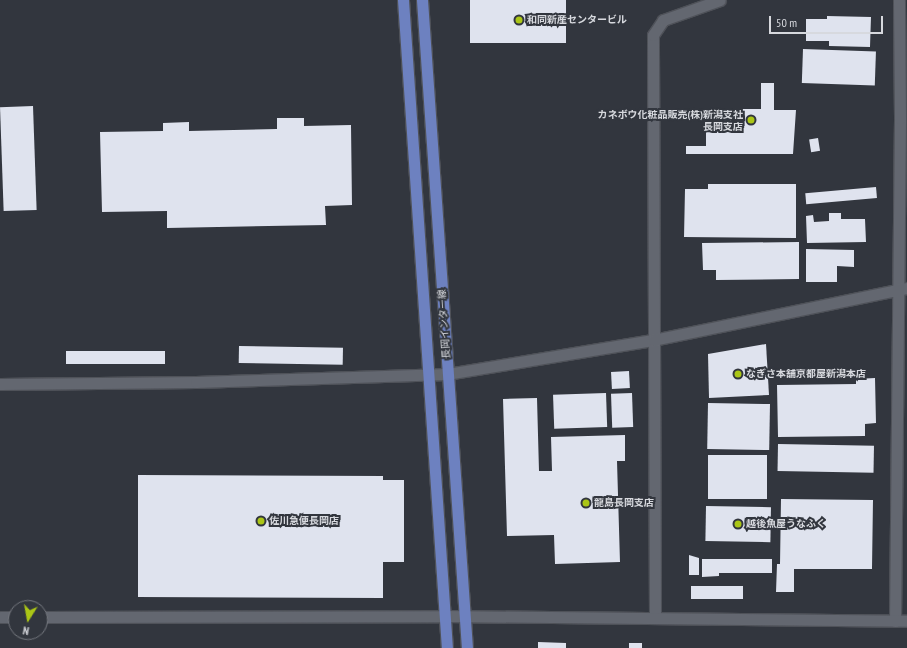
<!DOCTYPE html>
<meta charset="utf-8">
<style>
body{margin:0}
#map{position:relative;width:907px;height:648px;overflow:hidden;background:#32363e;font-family:"PT Sans Narrow","Noto Sans JP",sans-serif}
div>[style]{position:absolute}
.building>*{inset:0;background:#dfe3ee;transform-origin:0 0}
.roads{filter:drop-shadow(1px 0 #4f5259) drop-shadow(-1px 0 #4f5259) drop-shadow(0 1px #4f5259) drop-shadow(0 -1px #4f5259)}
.minor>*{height:11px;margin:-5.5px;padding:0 5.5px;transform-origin:5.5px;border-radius:5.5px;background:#636770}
.tertiary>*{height:11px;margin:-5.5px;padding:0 5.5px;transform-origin:5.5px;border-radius:5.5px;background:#636770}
.primary>*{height:11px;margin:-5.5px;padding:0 5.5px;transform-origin:5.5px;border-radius:5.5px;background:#6d81c0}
.dots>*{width:11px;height:11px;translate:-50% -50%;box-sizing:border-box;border:2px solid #32363e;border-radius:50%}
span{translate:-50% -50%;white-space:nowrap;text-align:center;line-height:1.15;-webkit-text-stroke:4px #32363e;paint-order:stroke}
.poi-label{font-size:10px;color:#d7d9de;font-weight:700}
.left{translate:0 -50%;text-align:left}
.right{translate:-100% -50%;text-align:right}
.street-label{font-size:10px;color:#d7d9de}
.north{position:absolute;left:8px;top:600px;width:40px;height:40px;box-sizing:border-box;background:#32363e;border:1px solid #74777e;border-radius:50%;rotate:191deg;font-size:11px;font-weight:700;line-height:16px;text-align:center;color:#d7d9de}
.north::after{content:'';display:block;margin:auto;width:14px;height:18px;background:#abc616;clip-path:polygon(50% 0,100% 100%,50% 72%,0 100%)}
.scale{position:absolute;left:769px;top:16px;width:114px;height:18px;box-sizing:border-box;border:2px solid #d7d9de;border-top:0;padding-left:5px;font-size:12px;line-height:14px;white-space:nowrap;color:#d7d9de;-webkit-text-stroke:3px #32363e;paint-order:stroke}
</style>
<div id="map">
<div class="building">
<div style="left:470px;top:0;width:96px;height:43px"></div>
<div style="clip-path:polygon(827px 16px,871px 17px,870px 47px,829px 46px,829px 41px,806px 41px,806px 19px,827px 19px)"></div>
<div style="left:803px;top:49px;width:73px;height:34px;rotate:2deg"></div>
<div style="clip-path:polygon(761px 83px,774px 83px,774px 110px,796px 110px,793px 154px,686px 154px,686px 146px,706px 146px,706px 109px,761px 109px)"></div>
<div style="left:33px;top:106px;width:104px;height:33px;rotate:88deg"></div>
<div style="clip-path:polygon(277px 118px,304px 118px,304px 126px,351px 125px,352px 205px,325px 206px,326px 225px,167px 228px,167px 211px,102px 212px,100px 132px,163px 131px,163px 123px,189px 122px,189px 131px,277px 129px)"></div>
<div style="left:818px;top:138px;width:13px;height:9px;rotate:81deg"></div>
<div style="clip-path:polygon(708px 184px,796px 184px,796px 238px,684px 237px,685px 189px,708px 189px)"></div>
<div style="left:876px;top:187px;width:11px;height:71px;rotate:85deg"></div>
<div style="clip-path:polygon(829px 213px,841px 213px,841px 219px,865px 219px,866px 242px,807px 243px,806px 216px,813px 215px,814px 222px,829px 221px)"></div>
<div style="clip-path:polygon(799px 242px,799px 279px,716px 280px,716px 270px,703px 270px,702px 243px)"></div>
<div style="clip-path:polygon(806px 249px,854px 250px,854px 267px,837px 266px,837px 282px,806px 282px)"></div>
<div style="clip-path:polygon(766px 344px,769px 395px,709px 398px,708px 354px)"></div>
<div style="left:239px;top:346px;width:104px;height:17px;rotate:1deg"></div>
<div style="left:165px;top:351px;width:13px;height:99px;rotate:90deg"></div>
<div style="left:629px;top:371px;width:17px;height:18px;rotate:87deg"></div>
<div style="clip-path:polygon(875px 378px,876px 423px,865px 424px,865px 436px,778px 437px,777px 385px,856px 384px,856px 379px)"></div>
<div style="left:606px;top:393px;width:34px;height:53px;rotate:88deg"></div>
<div style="left:632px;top:393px;width:34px;height:21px;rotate:88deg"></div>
<div style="clip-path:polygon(537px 398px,539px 471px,552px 471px,551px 437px,625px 435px,625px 461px,617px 461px,620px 562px,555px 564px,554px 535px,507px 536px,503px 399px)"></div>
<div style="left:708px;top:403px;width:62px;height:46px;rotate:1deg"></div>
<div style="left:778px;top:444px;width:96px;height:27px;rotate:1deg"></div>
<div style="left:708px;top:455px;width:59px;height:44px"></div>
<div style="clip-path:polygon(138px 475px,383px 476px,383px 480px,404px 480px,404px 562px,383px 562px,383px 598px,138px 597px)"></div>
<div style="clip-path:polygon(781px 499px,873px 500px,872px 569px,794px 569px,794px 592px,776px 592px,777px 564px,780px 564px)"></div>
<div style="left:706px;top:506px;width:65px;height:35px;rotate:1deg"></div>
<div style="clip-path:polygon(689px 555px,699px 558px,699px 575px,689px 575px)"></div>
<div style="clip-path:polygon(702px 559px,772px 559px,772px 573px,719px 573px,719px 576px,702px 577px)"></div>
<div style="left:691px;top:586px;width:52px;height:13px"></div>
<div style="clip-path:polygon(538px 642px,566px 643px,566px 648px,538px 648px)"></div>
<div style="left:629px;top:643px;width:13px;height:5px"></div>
</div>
<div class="roads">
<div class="minor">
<div style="left:655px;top:618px;width:583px;rotate:-90.2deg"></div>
<div style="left:653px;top:35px;width:18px;rotate:-56deg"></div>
<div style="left:663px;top:20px;width:60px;rotate:-19.3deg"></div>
<div style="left:895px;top:621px;width:503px;rotate:-89.43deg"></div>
<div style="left:900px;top:118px;width:118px;rotate:-90.5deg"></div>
</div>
<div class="tertiary">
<div style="left:0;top:384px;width:196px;rotate:-0.6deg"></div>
<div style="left:196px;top:382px;width:251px;rotate:-1.8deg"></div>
<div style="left:447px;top:374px;width:209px;rotate:-9.4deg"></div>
<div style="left:653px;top:340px;width:259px;rotate:-11.6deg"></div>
<div style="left:0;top:617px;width:16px"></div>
<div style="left:40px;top:617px;width:406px;rotate:-0.1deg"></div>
<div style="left:446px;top:616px;width:461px;rotate:0.6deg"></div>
</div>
<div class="primary">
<div style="left:403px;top:0;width:649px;rotate:86.12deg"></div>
<div style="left:422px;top:0;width:650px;rotate:86.03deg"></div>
</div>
</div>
<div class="dots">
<div style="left:519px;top:20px;background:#abc616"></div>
<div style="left:751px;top:120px;background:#abc616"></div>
<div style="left:738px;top:374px;background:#abc616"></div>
<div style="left:586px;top:503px;background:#abc616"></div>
<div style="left:261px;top:521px;background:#abc616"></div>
<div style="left:738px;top:524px;background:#abc616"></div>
</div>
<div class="poi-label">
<span class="left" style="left:527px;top:20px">和同新産センタービル</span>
<span class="right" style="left:743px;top:120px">カネボウ化粧品販売(株)新潟支社<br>長岡支店</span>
<span class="left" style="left:746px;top:374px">なぎさ本舗京都屋新潟本店</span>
<span class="left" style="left:594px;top:503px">龍島長岡支店</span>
<span class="left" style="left:269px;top:521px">佐川急便長岡店</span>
<span class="left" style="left:746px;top:524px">越後魚屋うなふく</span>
</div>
<div class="street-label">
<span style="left:444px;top:324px;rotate:-94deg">長岡インター線</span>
</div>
<div class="north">N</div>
<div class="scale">50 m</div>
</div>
